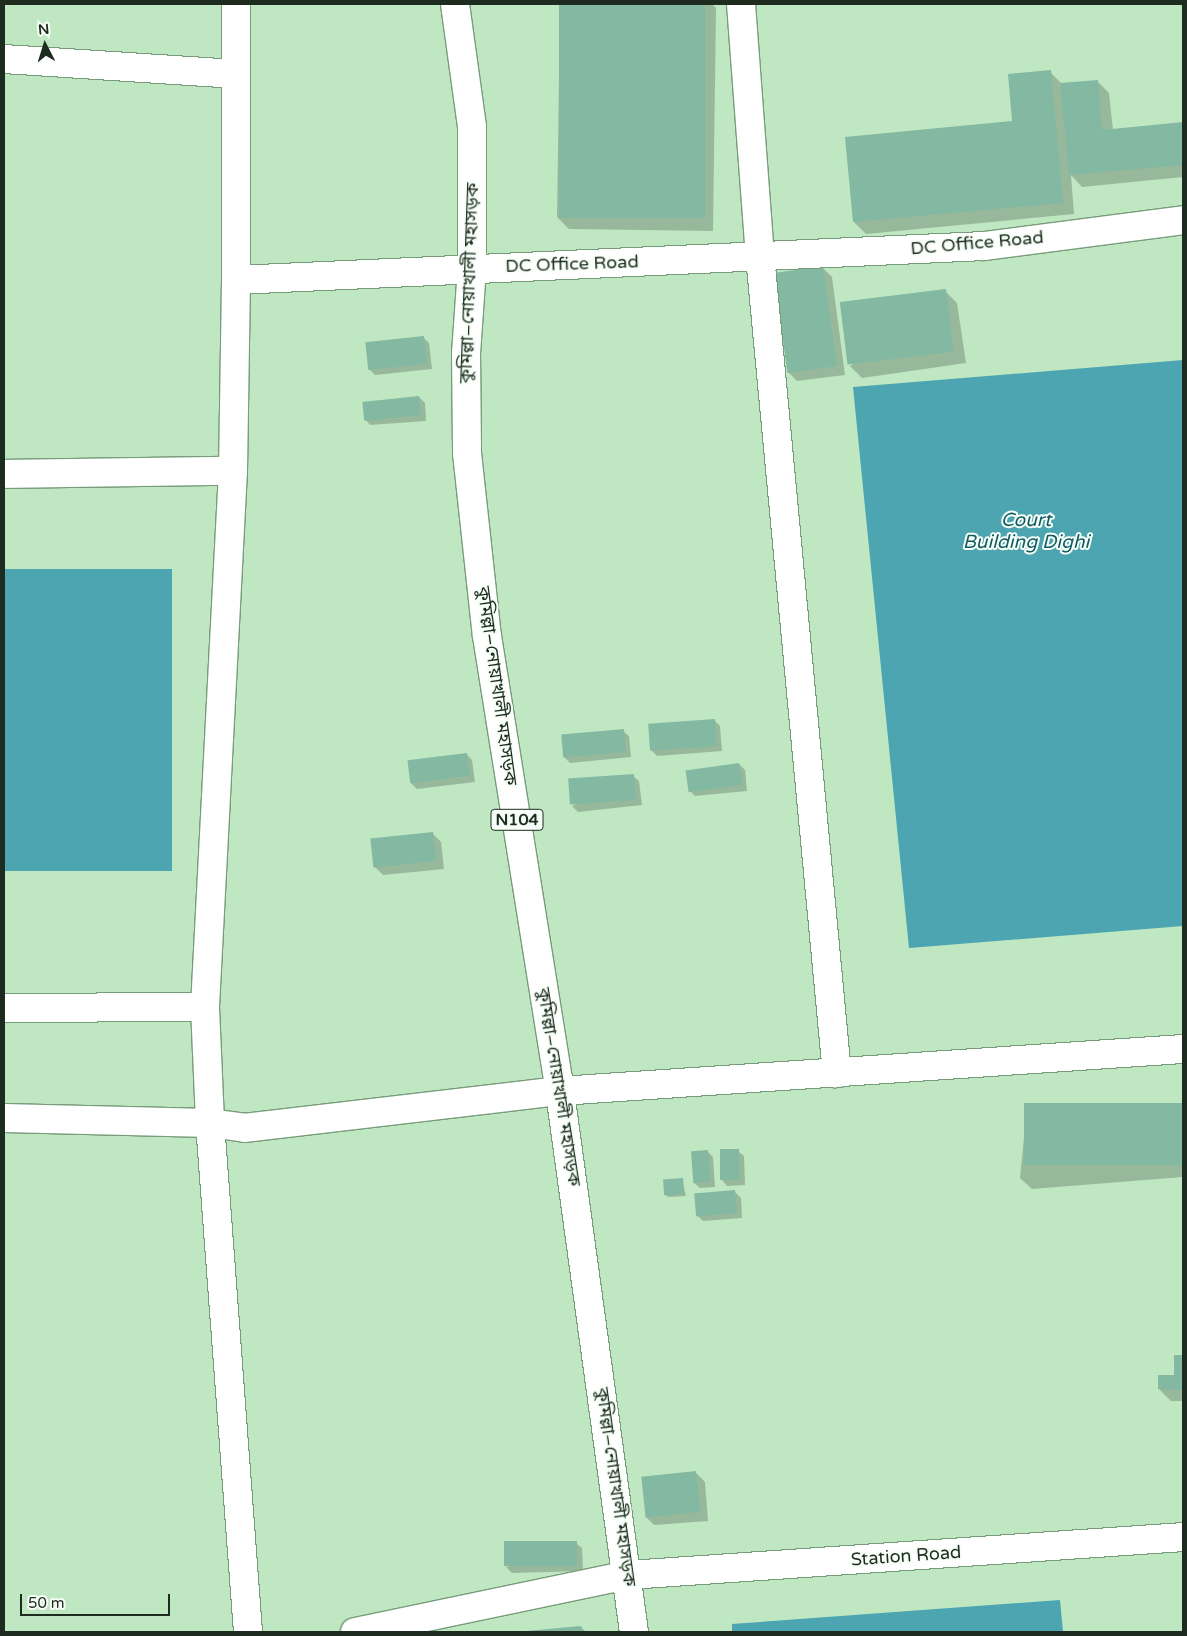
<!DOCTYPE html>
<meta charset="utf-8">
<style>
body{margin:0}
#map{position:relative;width:1187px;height:1636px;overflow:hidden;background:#bfe7c2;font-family:"Varela Round","Noto Sans Bengali",sans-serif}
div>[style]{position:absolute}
.water>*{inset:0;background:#4ca5b1;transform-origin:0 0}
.shadow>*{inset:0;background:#0003}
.building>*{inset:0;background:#83b8a2;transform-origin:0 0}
.roads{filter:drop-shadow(1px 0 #779c7a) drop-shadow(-1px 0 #779c7a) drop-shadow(0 1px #779c7a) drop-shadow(0 -1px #779c7a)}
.minor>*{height:28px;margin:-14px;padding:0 14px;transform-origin:14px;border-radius:14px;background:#fff}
.major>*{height:28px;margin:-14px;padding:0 14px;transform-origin:14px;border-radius:14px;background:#fff}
.highway>*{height:28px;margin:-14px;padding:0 14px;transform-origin:14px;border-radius:14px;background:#fff}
span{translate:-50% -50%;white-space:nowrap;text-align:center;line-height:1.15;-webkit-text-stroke:4px #f6fef7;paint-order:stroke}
.shield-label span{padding:1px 4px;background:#f6fef7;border:1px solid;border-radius:4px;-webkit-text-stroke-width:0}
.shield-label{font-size:16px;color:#1d2c1e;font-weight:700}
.street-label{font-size:18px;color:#1d2c1e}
.water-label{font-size:19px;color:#0f5b64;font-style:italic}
.frame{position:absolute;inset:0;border:5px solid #1d2c1e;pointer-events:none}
.north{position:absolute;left:20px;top:20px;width:50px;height:50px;-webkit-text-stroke:4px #f6fef7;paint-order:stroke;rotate:355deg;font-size:14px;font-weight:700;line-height:20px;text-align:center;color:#1d2c1e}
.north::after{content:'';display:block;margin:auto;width:18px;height:22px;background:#1d2c1e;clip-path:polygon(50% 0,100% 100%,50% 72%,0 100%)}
.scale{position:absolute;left:20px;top:1594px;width:150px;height:22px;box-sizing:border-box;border:2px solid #1d2c1e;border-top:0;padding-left:6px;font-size:15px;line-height:18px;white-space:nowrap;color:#1d2c1e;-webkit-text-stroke:4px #f6fef7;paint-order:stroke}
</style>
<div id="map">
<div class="water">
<div style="clip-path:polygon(1183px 360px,1183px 926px,909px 948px,853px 387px)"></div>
<div style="left:4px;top:569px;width:168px;height:302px"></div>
<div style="clip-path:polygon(1060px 1600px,1063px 1632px,732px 1632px,732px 1624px)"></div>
</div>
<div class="shadow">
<div style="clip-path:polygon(560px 4px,712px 4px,716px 8px,713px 231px,569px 229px,557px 217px)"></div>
<div style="clip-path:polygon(1050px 72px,1062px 84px,1097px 81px,1109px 93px,1113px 130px,1183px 123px,1183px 177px,1082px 187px,1071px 175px,1074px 214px,866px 234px,854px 222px,1014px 122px)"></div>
<div style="clip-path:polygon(823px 268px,832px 277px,845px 375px,797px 381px,788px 372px)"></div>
<div style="clip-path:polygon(945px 291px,957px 303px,966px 363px,862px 378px,850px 366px)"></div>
<div style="clip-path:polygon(424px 338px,429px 343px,432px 369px,375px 375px,369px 369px)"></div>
<div style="clip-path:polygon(419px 397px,425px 403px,426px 421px,370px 425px,365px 419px)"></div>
<div style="clip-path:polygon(715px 721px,720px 726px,722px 751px,657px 756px,651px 750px)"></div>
<div style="clip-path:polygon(623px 731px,629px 736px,631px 757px,570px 763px,564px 757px)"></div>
<div style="clip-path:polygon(466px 754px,472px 760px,475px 782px,417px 789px,411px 783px)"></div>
<div style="clip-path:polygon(739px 764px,745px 770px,747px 791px,695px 796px,689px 790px)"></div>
<div style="clip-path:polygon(633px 776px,639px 781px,642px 805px,578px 812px,572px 806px)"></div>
<div style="clip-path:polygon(432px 833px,441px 842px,444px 869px,383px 875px,374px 866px)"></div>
<div style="clip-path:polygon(1183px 1104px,1183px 1177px,1032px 1189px,1020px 1178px,1026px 1118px)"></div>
<div style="clip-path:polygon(707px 1151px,713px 1157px,715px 1187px,700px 1188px,694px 1183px)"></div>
<div style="clip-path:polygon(738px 1151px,744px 1156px,745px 1185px,727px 1186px,722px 1180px)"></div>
<div style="clip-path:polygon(682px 1180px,686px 1196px,668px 1197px,665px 1194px)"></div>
<div style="clip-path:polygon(735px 1192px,741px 1198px,742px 1218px,703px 1221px,697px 1215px)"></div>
<div style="clip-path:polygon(1175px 1356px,1183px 1356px,1183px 1401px,1171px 1401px,1159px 1389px,1175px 1376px)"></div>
<div style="clip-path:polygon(696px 1473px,705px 1482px,708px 1521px,654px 1525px,645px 1516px)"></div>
<div style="clip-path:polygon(576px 1543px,582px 1548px,583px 1571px,512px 1573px,506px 1567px)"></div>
<div style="clip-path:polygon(581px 1627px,586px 1632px,526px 1632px)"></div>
</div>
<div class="building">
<div style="left:559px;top:4px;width:146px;height:214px"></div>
<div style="clip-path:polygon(1051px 70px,1063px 203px,853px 222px,845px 137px,1012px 121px,1008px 74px)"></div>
<div style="clip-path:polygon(1098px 80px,1102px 130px,1183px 122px,1183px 165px,1069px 175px,1060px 83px)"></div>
<div style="left:823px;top:266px;width:101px;height:50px;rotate:82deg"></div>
<div style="left:946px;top:289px;width:63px;height:107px;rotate:83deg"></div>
<div style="left:424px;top:336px;width:28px;height:59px;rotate:84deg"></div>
<div style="left:419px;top:396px;width:19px;height:57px;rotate:84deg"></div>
<div style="left:715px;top:719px;width:27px;height:67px;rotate:86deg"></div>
<div style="left:624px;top:729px;width:23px;height:63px;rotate:85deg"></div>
<div style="left:467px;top:753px;width:23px;height:60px;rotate:83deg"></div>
<div style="left:739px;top:763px;width:22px;height:54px;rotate:82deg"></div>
<div style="left:634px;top:774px;width:26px;height:66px;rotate:86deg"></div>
<div style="left:433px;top:832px;width:29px;height:63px;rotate:84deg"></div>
<div style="left:1183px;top:1103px;width:62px;height:159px;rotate:90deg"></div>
<div style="left:739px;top:1149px;width:31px;height:19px;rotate:90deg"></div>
<div style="left:708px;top:1150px;width:32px;height:17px;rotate:86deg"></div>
<div style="left:683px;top:1178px;width:16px;height:20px;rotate:86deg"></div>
<div style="left:735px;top:1190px;width:23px;height:41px;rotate:85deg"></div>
<div style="clip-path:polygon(1174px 1355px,1183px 1355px,1183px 1390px,1158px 1389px,1158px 1375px,1174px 1375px)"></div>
<div style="left:696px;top:1471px;width:41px;height:55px;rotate:84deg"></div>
<div style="left:577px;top:1541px;width:25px;height:73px;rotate:90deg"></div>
<div style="clip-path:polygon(581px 1626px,582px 1632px,527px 1632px,526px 1631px)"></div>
</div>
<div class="roads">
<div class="minor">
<div style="left:236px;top:4px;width:276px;rotate:90deg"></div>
<div style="left:236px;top:280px;width:749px;rotate:-2.6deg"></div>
<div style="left:984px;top:246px;width:201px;rotate:-7.4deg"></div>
<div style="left:741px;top:4px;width:253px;rotate:85.7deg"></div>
<div style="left:760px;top:256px;width:821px;rotate:84.62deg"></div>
<div style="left:4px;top:59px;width:231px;rotate:3.7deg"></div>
<div style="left:236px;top:280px;width:191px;rotate:90.9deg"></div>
<div style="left:233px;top:471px;width:537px;rotate:92.99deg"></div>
<div style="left:205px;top:1007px;width:116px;rotate:87.5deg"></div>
<div style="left:210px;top:1123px;width:34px;rotate:8deg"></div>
<div style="left:244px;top:1128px;width:318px;rotate:-6.7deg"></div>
<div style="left:560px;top:1091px;width:624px;rotate:-3.86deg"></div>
<div style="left:4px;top:474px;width:229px;rotate:-0.8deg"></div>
<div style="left:4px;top:1008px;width:201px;rotate:-0.3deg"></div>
<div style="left:4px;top:1118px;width:206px;rotate:1.4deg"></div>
<div style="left:210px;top:1123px;width:510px;rotate:85.73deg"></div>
<div style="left:629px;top:1575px;width:555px;rotate:-3.92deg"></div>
</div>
<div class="major">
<div style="left:355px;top:1632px;width:280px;rotate:-11.8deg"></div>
</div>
<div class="highway">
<div style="left:455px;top:4px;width:124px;rotate:82.1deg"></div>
<div style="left:472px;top:127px;width:141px;rotate:90deg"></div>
<div style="left:472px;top:268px;width:85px;rotate:94deg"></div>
<div style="left:466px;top:353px;width:100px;rotate:89.4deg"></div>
<div style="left:467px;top:453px;width:184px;rotate:83.8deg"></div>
<div style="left:487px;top:636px;width:448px;rotate:80.9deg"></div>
<div style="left:558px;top:1078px;width:559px;rotate:82.19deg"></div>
</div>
</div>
<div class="shield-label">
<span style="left:517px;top:820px">N104</span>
</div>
<div class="street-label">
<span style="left:977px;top:243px;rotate:-5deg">DC Office Road</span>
<span style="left:572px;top:264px;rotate:-2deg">DC Office Road</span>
<span style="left:469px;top:283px;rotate:-88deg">কুমিল্লা–নোয়াখালী মহাসড়ক</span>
<span style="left:497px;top:686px;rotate:82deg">কুমিল্লা–নোয়াখালী মহাসড়ক</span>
<span style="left:559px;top:1087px;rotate:81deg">কুমিল্লা–নোয়াখালী মহাসড়ক</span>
<span style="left:616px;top:1487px;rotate:82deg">কুমিল্লা–নোয়াখালী মহাসড়ক</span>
<span style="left:906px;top:1556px;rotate:-4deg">Station Road</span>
</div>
<div class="water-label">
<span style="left:1026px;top:532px">Court<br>Building Dighi</span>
</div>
<div class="frame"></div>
<div class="north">N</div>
<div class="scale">50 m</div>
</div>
